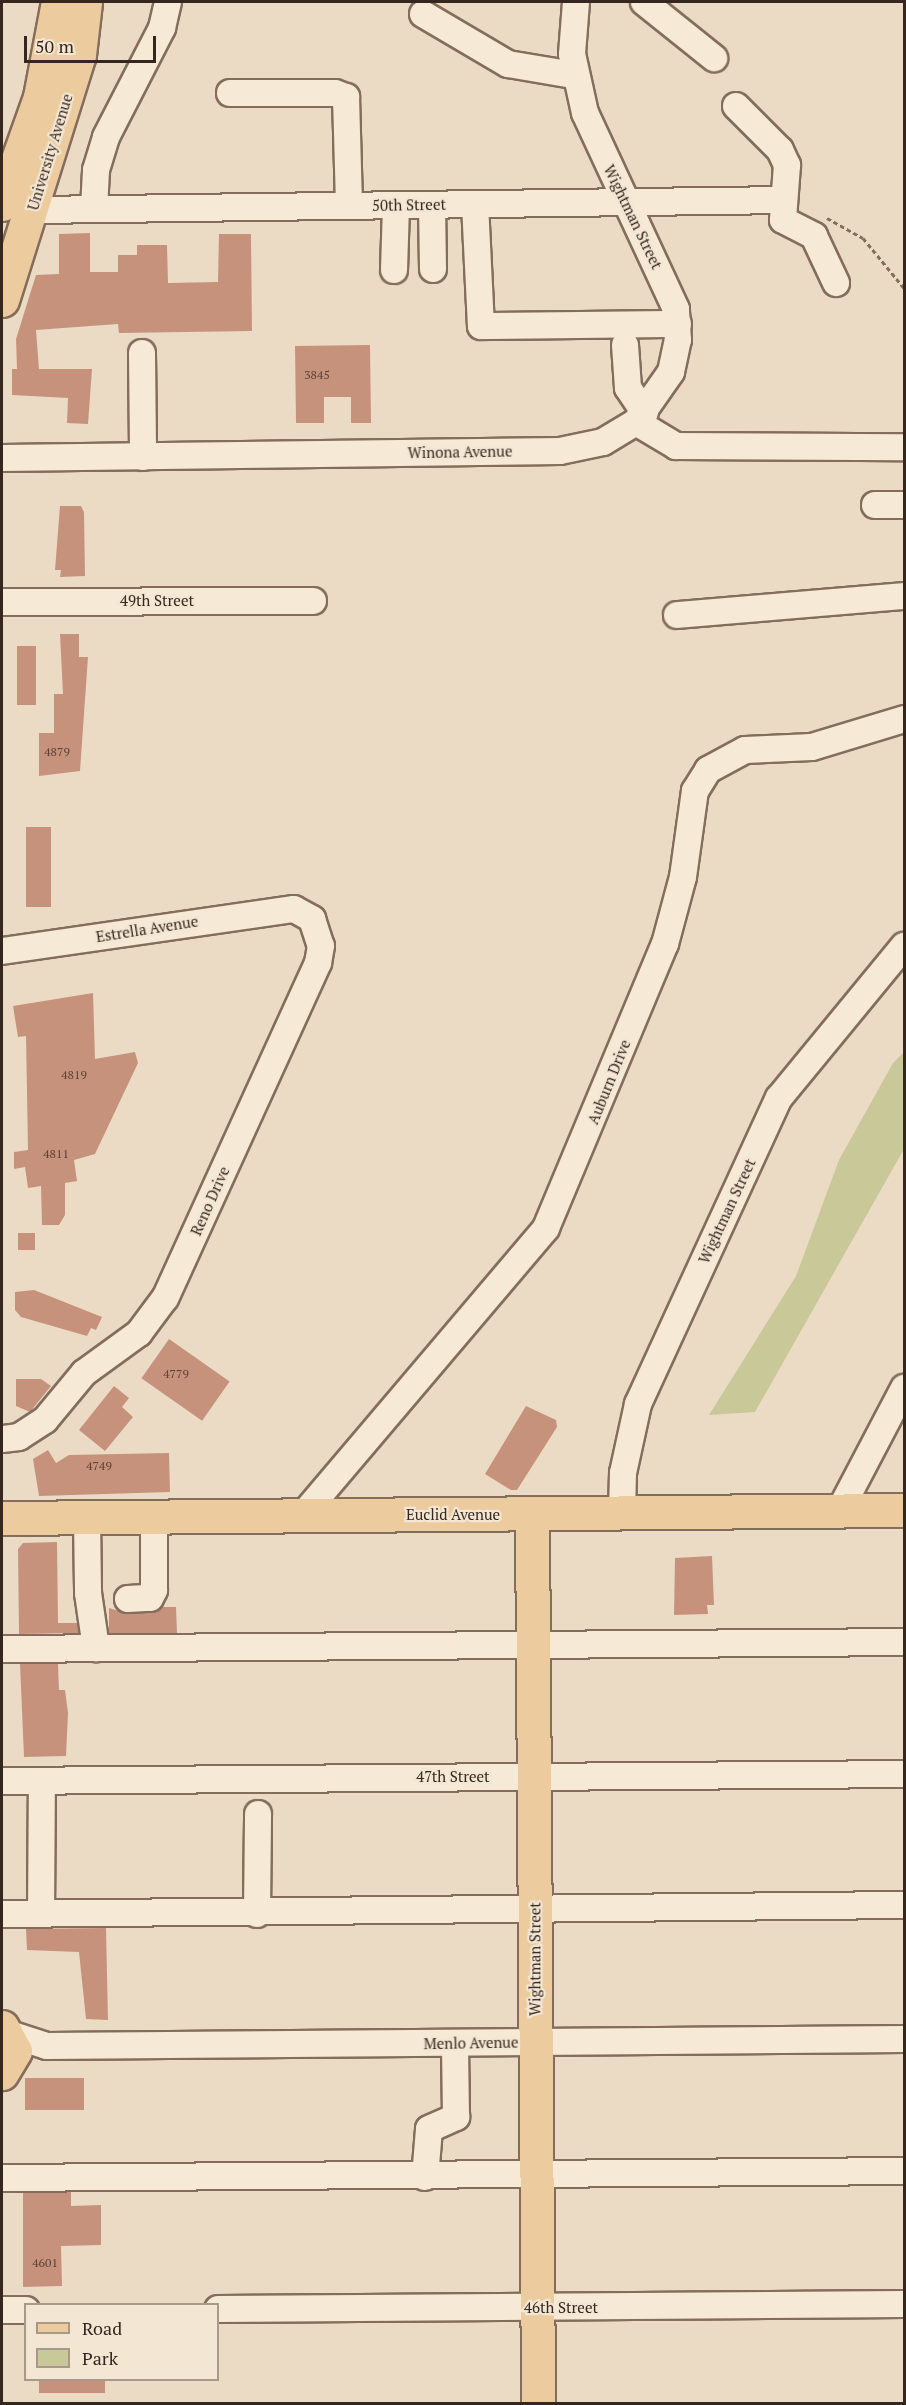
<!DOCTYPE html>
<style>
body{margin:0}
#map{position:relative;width:906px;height:2405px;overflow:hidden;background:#ebdbc4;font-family:"PT Serif",serif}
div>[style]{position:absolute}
.green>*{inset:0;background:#c8c898}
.building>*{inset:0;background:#c7927c;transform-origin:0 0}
.path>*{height:3px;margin-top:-1.5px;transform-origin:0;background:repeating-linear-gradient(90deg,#846d5c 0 4.5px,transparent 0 7.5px)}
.roads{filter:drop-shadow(2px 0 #846d5c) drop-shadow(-2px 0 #846d5c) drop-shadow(0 2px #846d5c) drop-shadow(0 -2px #846d5c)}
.minor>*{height:26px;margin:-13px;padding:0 13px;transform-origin:13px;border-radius:13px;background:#f6e9d6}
.major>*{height:33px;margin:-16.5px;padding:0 16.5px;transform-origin:16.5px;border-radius:16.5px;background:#eccb9e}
span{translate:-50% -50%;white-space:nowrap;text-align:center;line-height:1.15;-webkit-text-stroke:4.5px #f3e6d3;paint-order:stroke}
.number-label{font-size:12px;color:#5a4236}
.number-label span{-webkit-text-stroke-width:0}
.street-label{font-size:15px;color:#35271f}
.frame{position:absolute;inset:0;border:3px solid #35271f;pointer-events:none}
.legend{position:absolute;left:24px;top:2303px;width:195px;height:78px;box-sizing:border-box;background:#f3e6d3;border:2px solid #a79a8b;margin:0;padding:8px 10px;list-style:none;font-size:18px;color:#35271f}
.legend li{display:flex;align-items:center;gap:12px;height:30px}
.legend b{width:30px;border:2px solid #a79a8b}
.scale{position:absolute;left:24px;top:36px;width:132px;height:27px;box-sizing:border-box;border:3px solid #35271f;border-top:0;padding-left:8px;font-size:18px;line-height:21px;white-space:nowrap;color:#35271f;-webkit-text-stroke:4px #f3e6d3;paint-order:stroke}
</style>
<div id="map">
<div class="green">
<div style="clip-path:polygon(904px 1052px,904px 1149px,755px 1412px,709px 1415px,796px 1276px,839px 1160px,893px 1063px)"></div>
</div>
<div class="building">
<div style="clip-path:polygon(90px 233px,90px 272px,118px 272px,118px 255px,137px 255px,137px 245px,167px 245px,168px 283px,218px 282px,219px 234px,251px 234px,252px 331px,119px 333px,118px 324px,36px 330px,39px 369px,92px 369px,88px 424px,67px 423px,68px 398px,12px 395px,12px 369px,17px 369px,16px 339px,36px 275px,59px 274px,59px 234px)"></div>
<div style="clip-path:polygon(370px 345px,371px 423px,351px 423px,351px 397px,324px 397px,324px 423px,296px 423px,295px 346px)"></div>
<div style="clip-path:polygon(60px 506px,81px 506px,84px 512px,85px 576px,60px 577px,61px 570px,55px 570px)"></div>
<div style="clip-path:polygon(60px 634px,79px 634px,79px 657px,88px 657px,80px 771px,39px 776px,39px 733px,54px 733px,54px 694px,63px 694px)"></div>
<div style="left:17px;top:646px;width:19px;height:59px"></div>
<div style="left:26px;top:827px;width:25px;height:80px"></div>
<div style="clip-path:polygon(93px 993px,95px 1059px,135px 1052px,138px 1063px,95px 1154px,74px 1160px,77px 1181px,65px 1183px,65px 1215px,59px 1225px,42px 1225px,41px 1186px,28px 1188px,25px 1167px,14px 1169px,14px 1152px,28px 1150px,26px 1036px,18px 1037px,13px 1006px)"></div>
<div style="left:18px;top:1233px;width:17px;height:17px"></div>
<div style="clip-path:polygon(34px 1290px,102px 1317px,96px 1330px,91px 1328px,87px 1336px,21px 1317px,15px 1310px,15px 1292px)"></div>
<div style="left:169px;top:1339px;width:74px;height:48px;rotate:35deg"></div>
<div style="clip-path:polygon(16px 1379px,41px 1379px,51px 1386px,30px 1412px,16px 1406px)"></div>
<div style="clip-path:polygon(114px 1386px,129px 1398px,122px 1407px,133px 1417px,105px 1451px,79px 1430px)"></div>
<div style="clip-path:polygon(526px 1406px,556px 1420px,557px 1427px,517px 1490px,511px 1490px,485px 1474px)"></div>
<div style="clip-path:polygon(48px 1450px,56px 1463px,69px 1455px,169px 1453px,170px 1492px,39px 1496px,33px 1459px)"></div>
<div style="clip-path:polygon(57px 1542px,58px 1623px,77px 1623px,79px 1633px,19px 1634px,18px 1549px,23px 1543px)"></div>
<div style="clip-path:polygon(712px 1556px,714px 1605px,707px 1605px,708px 1614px,674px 1615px,675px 1558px)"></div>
<div style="clip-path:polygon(161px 1607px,176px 1607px,177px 1633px,109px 1633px,109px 1608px,129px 1614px)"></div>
<div style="clip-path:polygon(20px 1664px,58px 1664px,59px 1690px,65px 1690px,68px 1713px,66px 1756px,24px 1757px)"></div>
<div style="clip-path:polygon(106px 1928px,108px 2020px,86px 2019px,79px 1952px,27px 1950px,26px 1929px)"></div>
<div style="left:25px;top:2078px;width:59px;height:32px"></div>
<div style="clip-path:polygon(71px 2192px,71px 2206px,101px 2205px,101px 2245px,61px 2246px,62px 2286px,23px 2287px,23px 2193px)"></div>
<div style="left:39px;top:2379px;width:66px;height:14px"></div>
</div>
<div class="path">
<div style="left:827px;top:218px;width:41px;rotate:29.1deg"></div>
<div style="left:863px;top:238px;width:65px;rotate:50.6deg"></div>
</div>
<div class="roads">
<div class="minor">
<div style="left:644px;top:2px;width:90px;rotate:38.7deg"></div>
<div style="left:423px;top:14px;width:99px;rotate:30.5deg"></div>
<div style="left:508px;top:64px;width:67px;rotate:9.5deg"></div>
<div style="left:230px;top:93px;width:105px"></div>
<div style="left:335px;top:93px;width:12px;rotate:20deg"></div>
<div style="left:346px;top:97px;width:109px;rotate:88.4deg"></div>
<div style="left:736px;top:106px;width:62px;rotate:45deg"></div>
<div style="left:780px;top:150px;width:17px;rotate:65deg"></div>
<div style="left:787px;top:165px;width:55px;rotate:94.2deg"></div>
<div style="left:783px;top:220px;width:35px;rotate:27deg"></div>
<div style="left:814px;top:236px;width:52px;rotate:64.9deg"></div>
<div style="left:475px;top:204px;width:122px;rotate:87.2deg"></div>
<div style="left:481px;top:326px;width:197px;rotate:-0.6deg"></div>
<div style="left:432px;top:205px;width:64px;rotate:89.1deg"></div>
<div style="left:94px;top:209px;width:39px;rotate:-87deg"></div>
<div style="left:96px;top:170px;width:34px;rotate:-73deg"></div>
<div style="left:106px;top:137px;width:123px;rotate:-62.8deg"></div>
<div style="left:162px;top:28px;width:27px;rotate:-77deg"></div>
<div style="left:34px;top:210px;width:749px;rotate:-0.76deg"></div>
<div style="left:394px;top:270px;width:65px;rotate:-88.2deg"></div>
<div style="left:625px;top:345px;width:43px;rotate:86deg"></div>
<div style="left:628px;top:388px;width:30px;rotate:56deg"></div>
<div style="left:142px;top:353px;width:104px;rotate:89.4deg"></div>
<div style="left:636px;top:422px;width:47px;rotate:31deg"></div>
<div style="left:676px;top:446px;width:228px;rotate:0.3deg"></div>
<div style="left:2px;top:458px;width:558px;rotate:-0.72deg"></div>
<div style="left:560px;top:451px;width:44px;rotate:-11.8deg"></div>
<div style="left:603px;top:442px;width:39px;rotate:-31deg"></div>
<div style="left:636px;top:422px;width:61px;rotate:-55deg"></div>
<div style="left:671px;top:372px;width:33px;rotate:-78deg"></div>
<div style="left:678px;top:340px;width:31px;rotate:-94deg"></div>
<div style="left:676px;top:309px;width:216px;rotate:-114.9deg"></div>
<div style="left:585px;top:113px;width:60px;rotate:-102.4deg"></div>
<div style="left:572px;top:54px;width:52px;rotate:-85.6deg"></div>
<div style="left:875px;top:505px;width:29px"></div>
<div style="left:2px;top:602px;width:311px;rotate:-0.2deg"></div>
<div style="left:677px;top:615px;width:228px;rotate:-4.8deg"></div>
<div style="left:2px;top:951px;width:295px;rotate:-8.2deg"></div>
<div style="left:294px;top:909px;width:21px;rotate:29deg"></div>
<div style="left:312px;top:919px;width:28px;rotate:72deg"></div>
<div style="left:321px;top:946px;width:17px;rotate:100deg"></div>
<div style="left:318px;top:963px;width:368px;rotate:114.5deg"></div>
<div style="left:165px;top:1298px;width:44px;rotate:126.6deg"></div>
<div style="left:139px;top:1333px;width:68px;rotate:144deg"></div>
<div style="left:84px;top:1373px;width:61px;rotate:129.7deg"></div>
<div style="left:45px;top:1420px;width:31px;rotate:147deg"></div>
<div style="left:19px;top:1437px;width:17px;rotate:173deg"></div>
<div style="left:840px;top:1510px;width:138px;rotate:-62.3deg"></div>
<div style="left:622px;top:1513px;width:40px;rotate:-88.6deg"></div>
<div style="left:623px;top:1473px;width:71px;rotate:-77.7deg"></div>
<div style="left:638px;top:1404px;width:337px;rotate:-65.3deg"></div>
<div style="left:779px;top:1098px;width:197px;rotate:-50.6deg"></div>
<div style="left:302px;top:1516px;width:377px;rotate:-49.7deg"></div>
<div style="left:546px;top:1228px;width:308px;rotate:-67.3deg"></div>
<div style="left:665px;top:944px;width:69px;rotate:-75deg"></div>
<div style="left:683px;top:877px;width:87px;rotate:-82.1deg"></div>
<div style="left:695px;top:791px;width:25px;rotate:-58deg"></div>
<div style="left:708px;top:770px;width:42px;rotate:-28.4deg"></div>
<div style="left:745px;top:750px;width:67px;rotate:-2.6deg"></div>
<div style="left:812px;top:747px;width:96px;rotate:-16.9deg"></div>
<div style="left:87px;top:1518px;width:75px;rotate:89.2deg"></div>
<div style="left:88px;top:1593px;width:56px;rotate:81.7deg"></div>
<div style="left:128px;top:1599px;width:22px;rotate:-3deg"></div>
<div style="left:150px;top:1598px;width:9px;rotate:-63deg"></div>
<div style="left:154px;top:1590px;width:74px;rotate:-90deg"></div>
<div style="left:2px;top:1649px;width:902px;rotate:-0.44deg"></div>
<div style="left:2px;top:1781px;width:902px;rotate:-0.44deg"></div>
<div style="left:2px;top:1914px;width:902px;rotate:-0.57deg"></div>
<div style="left:41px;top:1914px;width:133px;rotate:-89.6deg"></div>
<div style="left:257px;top:1914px;width:100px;rotate:-89.4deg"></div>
<div style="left:10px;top:2034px;width:39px;rotate:18deg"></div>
<div style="left:47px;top:2046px;width:857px;rotate:-0.47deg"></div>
<div style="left:425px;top:2177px;width:48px;rotate:-85.2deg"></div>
<div style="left:429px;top:2129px;width:30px;rotate:-24deg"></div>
<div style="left:456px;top:2117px;width:74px;rotate:-90.8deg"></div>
<div style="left:2px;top:2178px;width:902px;rotate:-0.44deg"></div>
<div style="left:218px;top:2309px;width:686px;rotate:-0.42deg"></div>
<div style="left:2px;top:2310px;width:24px"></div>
</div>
<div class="major">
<div style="left:2px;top:204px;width:114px;rotate:-70.4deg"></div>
<div style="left:40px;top:97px;width:97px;rotate:-79.3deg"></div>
<div style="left:2px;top:300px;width:257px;rotate:-72.6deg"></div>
<div style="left:79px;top:55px;width:53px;rotate:-83.5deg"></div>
<div style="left:532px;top:1515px;width:889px;rotate:89.61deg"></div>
<div style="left:2px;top:1518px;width:902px;rotate:-0.51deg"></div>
<div style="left:2px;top:2027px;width:27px;rotate:62deg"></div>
<div style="left:15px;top:2051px;width:26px;rotate:121deg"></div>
</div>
</div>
<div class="number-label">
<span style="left:317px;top:375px">3845</span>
<span style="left:57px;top:752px">4879</span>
<span style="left:74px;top:1075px">4819</span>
<span style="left:56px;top:1154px">4811</span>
<span style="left:176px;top:1374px">4779</span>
<span style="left:99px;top:1466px">4749</span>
<span style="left:45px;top:2263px">4601</span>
</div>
<div class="street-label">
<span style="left:50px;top:152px;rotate:-73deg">University Avenue</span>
<span style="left:409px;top:205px;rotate:-1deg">50th Street</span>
<span style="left:633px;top:217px;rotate:64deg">Wightman Street</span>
<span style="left:460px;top:452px;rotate:-1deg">Winona Avenue</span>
<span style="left:157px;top:601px">49th Street</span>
<span style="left:147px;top:929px;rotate:-9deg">Estrella Avenue</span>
<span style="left:609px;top:1082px;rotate:-68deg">Auburn Drive</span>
<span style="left:210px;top:1201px;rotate:-66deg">Reno Drive</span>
<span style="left:727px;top:1211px;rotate:-65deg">Wightman Street</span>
<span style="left:453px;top:1515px">Euclid Avenue</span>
<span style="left:453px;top:1777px">47th Street</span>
<span style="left:535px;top:1959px;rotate:-90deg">Wightman Street</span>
<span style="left:471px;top:2043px;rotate:-1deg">Menlo Avenue</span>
<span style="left:561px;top:2308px">46th Street</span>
</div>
<div class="frame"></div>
<ul class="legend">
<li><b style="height:8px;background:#eccb9e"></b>Road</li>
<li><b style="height:16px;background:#c8c898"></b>Park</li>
</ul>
<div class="scale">50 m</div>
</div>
